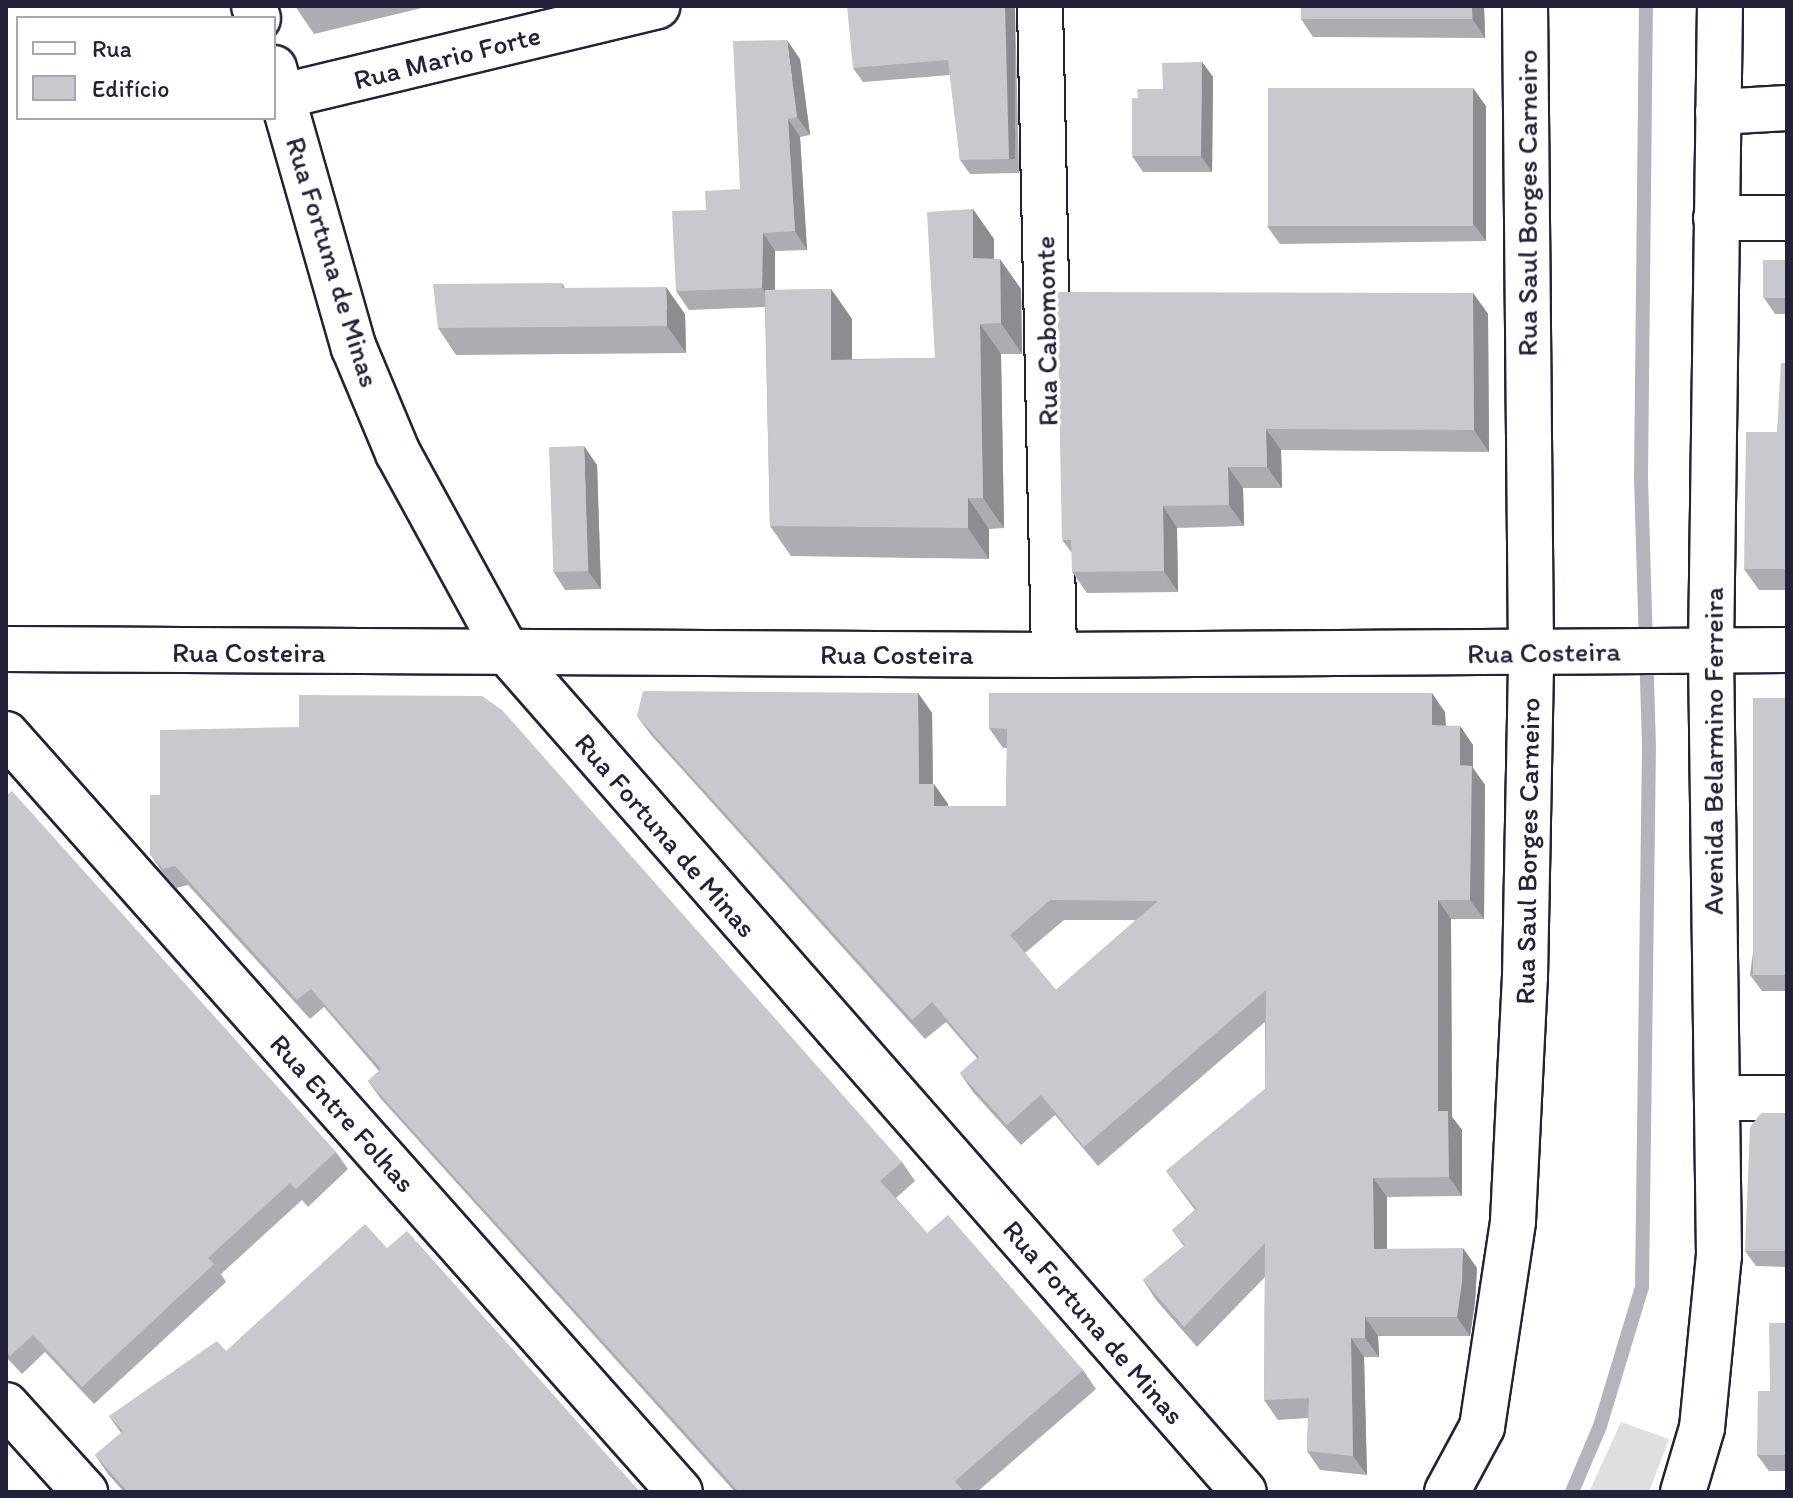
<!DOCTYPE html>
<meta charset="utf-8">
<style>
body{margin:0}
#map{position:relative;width:1793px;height:1498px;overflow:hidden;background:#fff;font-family:Itim,sans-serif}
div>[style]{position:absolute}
.green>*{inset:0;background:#dfdfe2}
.stream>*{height:14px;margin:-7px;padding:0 7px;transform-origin:7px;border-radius:7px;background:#b4b4bc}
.roads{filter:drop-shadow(2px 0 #22223b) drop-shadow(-2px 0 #22223b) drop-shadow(0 2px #22223b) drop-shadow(0 -2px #22223b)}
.minor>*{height:44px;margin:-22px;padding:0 22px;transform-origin:22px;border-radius:22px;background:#fff}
.wall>*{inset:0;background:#acacb2}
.shaded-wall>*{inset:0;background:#8c8c91;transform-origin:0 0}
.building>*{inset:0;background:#c8c8cf;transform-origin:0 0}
span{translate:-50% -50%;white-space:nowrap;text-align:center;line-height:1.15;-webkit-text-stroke:7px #fff;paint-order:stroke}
.street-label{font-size:28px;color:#22223b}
.frame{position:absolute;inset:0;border:8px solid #22223b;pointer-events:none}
.legend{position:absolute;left:16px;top:16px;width:260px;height:104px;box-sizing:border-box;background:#fff;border:2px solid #a7a7b1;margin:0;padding:10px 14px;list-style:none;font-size:24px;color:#22223b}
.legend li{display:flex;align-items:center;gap:16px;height:40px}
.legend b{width:40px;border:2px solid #a7a7b1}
</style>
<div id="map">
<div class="green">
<div style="clip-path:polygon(1621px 1422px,1669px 1439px,1649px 1492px,1589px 1492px)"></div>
</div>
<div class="stream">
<div style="left:1572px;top:1492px;width:72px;rotate:-67deg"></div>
<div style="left:1600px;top:1426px;width:145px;rotate:-73.2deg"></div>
<div style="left:1642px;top:1287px;width:540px;rotate:-89.26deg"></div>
<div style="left:1649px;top:747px;width:269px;rotate:-91.7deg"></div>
<div style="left:1641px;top:478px;width:472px;rotate:-89.4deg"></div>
</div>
<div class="roads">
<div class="minor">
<div style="left:254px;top:6px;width:13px;rotate:72deg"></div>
<div style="left:1040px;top:6px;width:649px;rotate:88.76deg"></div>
<div style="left:274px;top:68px;width:291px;rotate:74.1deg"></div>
<div style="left:354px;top:348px;width:114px;rotate:67.3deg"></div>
<div style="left:398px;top:453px;width:227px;rotate:61.3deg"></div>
<div style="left:507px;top:652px;width:1117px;rotate:48.74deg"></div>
<div style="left:283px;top:96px;width:385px;rotate:-13.5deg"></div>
<div style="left:1718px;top:112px;width:69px;rotate:-3.3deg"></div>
<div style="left:1716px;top:218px;width:71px"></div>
<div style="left:6px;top:649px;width:1048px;rotate:0.33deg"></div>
<div style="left:1054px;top:655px;width:733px;rotate:-0.39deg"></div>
<div style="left:6px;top:734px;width:1014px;rotate:48.36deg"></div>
<div style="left:1717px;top:1098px;width:70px"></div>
<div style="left:6px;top:1405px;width:118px;rotate:47.8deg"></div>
<div style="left:1447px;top:1492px;width:74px;rotate:-61.7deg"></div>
<div style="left:1482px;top:1427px;width:208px;rotate:-81.4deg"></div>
<div style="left:1513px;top:1221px;width:244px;rotate:-87.2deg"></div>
<div style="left:1525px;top:977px;width:325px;rotate:-88.9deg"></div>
<div style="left:1531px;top:652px;width:646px;rotate:-90.53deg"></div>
<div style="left:1683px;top:1492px;width:67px;rotate:-73.5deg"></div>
<div style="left:1702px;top:1428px;width:173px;rotate:-84.4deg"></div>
<div style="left:1719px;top:1256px;width:607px;rotate:-90.76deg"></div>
<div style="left:1711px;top:649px;width:643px;rotate:-89.2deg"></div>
</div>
</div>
<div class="wall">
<div style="clip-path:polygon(295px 6px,430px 6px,314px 34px)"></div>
<div style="clip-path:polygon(1015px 6px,1019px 173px,970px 174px,960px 160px,950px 75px,863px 82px,853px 68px)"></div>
<div style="clip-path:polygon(1301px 6px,1484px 6px,1485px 38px,1313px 37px,1301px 19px)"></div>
<div style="clip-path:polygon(800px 59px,810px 135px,800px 137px,807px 250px,775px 251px,775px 290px,831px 289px,852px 319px,852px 359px,935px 358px,994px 239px,994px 259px,1021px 289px,1022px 354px,1001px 354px,1004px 528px,989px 529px,989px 559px,791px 556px,770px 526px,765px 307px,689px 310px,676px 291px,706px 210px,740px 189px)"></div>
<div style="clip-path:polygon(1202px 62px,1213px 77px,1212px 172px,1143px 172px,1132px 156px,1138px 98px,1163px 89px)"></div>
<div style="clip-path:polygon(1486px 106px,1486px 241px,1280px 244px,1267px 226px)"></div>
<div style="clip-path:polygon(1787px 260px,1787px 314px,1775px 314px,1764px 298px)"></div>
<div style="clip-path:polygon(562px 283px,565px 288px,685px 314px,686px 353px,456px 355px,438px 328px)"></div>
<div style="clip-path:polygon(1473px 293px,1488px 314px,1489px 452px,1281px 450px,1282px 488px,1243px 488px,1244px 526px,1177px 528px,1178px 592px,1087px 593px,1072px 572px,1072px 553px,1062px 540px)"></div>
<div style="clip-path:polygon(1787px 363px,1787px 590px,1759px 590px,1744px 569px,1777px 432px)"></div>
<div style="clip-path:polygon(597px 465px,601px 589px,565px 590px,553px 571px)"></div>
<div style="clip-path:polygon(evenodd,918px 693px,932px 713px,933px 784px,948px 804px,948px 806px,1006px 806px,1007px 748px,1003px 748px,989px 728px,1445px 712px,1446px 726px,1460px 726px,1473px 745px,1473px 768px,1485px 785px,1484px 919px,1451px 919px,1452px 1117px,1462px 1130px,1462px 1196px,1387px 1197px,1387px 1249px,1477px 1268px,1475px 1302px,1470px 1336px,1378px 1336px,1379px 1357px,1364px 1357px,1367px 1475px,1320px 1470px,1307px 1451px,1308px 1418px,1278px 1420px,1264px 1400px,1265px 1277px,1197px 1347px,1156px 1300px,1143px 1280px,1184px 1246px,1172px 1230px,1195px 1210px,1166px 1171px,1265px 1089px,1265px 1022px,1098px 1166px,1055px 1115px,1021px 1145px,973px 1092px,960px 1073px,977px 1058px,946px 1022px,925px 1039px,651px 735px,637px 716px,918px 693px,1064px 920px,1136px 920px,1056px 990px,1025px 953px,1064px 920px)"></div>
<div style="clip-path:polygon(1787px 698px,1787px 991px,1762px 991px,1750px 975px)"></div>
<div style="clip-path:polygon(6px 796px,336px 1152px,348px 1169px,308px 1207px,302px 1200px,221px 1274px,226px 1282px,94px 1404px,45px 1352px,22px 1374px,6px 1357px)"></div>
<div style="clip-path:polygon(150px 854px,902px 1162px,915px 1181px,896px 1198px,927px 1233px,1083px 1370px,1096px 1389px,977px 1492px,735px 1492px,381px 1099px,368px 1081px,379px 1071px,324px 1007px,310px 1019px,188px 885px,176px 888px,163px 873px)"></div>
<div style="clip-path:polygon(1787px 1113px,1787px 1267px,1756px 1266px,1745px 1251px)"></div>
<div style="clip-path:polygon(387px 1248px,640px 1492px,124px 1492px,108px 1474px,95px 1455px,121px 1433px,109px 1416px,226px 1351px)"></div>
<div style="clip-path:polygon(1787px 1323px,1787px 1471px,1769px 1471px,1757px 1455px,1770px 1391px)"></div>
</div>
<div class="shaded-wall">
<div style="left:1005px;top:6px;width:10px;height:153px"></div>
<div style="clip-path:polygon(1472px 6px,1484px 6px,1485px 38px,1473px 20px)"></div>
<div style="clip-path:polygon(787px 40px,800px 59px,810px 135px,797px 117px)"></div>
<div style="clip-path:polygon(1202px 62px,1213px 77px,1212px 172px,1201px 156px)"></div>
<div style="clip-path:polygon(1473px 88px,1486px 106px,1486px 241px,1473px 223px)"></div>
<div style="clip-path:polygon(788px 119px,800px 137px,807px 250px,795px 231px)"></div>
<div style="clip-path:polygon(973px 209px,994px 239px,994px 289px,973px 258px)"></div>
<div style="clip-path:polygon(763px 233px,775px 251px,775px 306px,762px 288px)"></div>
<div style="clip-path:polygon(1000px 259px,1021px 289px,1022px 354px,1001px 323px)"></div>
<div style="clip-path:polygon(666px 287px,685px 314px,686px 353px,667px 326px)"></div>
<div style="clip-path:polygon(831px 289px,852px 319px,852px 390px,831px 360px)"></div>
<div style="clip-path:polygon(1473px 293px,1488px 314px,1489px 452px,1474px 430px)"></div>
<div style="clip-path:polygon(980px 324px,1001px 354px,1004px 528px,983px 498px)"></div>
<div style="clip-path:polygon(1266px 429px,1281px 450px,1282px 488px,1267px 467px)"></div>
<div style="clip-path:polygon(584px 446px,597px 465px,601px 589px,588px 571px)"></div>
<div style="clip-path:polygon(1228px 467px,1243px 488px,1244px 526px,1229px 505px)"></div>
<div style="clip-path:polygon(968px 498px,989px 529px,989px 559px,968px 528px)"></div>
<div style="clip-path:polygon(1163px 506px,1177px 528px,1178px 592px,1164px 571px)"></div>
<div style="clip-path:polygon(918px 693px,932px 713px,933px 803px,919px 784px)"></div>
<div style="clip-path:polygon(1432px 693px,1445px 712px,1446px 745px,1432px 725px)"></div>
<div style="clip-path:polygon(1460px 726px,1473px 745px,1473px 768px,1485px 785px,1484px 919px,1470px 900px,1460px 765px)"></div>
<div style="clip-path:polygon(934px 784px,948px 804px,948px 825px,934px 806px)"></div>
<div style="clip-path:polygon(1438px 900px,1451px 919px,1452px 1117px,1462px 1130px,1462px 1196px,1449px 1177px,1438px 1111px)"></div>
<div style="clip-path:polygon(1373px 1178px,1387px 1197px,1387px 1268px,1374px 1249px)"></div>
<div style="clip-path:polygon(1463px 1248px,1477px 1268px,1475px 1302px,1470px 1336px,1457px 1317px)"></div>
<div style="clip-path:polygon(1365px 1317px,1378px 1336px,1379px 1357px,1365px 1338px)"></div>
<div style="clip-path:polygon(1351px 1338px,1364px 1357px,1367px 1475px,1353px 1456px)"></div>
</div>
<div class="building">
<div style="clip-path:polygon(847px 6px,1005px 6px,1009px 159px,960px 160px,948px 60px,853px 68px)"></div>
<div style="left:1301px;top:6px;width:171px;height:13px"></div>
<div style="clip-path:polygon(787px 40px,797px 117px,788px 119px,795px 231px,763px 233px,762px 288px,676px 291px,672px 211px,706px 210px,705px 191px,740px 189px,733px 41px)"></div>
<div style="clip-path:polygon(1202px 62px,1201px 156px,1132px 156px,1132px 98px,1138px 98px,1137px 89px,1163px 89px,1162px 63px)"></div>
<div style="left:1268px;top:88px;width:205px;height:138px"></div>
<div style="clip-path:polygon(973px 209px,973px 258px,1000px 259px,1001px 323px,980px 324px,983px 498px,968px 498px,968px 528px,770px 526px,765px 290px,831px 289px,831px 360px,935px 358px,927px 212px)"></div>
<div style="left:1763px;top:260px;width:24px;height:38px"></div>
<div style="clip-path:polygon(562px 283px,562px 288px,666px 287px,667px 326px,438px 328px,433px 284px)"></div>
<div style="clip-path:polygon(1057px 292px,1473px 293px,1474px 430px,1266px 429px,1267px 467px,1228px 467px,1229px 505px,1163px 506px,1164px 571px,1072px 572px,1071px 540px,1062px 540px)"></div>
<div style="clip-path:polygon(1781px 363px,1787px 363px,1787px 569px,1744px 569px,1746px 432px,1777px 432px)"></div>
<div style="left:584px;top:446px;width:125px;height:35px;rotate:88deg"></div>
<div style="clip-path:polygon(evenodd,643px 691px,918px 693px,919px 784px,934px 784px,934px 806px,1006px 806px,1007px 729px,989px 728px,989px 693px,1432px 693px,1432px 725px,1460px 726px,1460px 765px,1472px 766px,1470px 900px,1438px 900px,1438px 1111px,1448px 1111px,1449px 1177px,1373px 1178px,1374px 1249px,1463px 1248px,1462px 1283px,1457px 1317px,1365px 1317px,1365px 1338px,1351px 1338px,1353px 1456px,1307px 1451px,1309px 1398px,1264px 1400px,1265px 1243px,1184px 1327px,1143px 1280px,1185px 1245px,1172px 1230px,1197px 1209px,1166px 1171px,1265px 1089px,1266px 990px,1084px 1147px,1041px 1095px,1007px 1125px,960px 1073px,979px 1057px,932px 1002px,912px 1020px,637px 716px,643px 691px,1050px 900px,1158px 901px,1056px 990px,1010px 935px,1050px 900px)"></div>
<div style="clip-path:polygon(299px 695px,482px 696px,502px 710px,902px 1162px,880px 1181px,927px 1233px,948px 1215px,1083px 1370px,955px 1481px,964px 1492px,833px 1492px,831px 1490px,829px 1492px,739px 1492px,368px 1081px,381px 1069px,311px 989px,297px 1000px,175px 866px,163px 869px,150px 854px,150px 795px,160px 795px,160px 730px,299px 727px)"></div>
<div style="left:1753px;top:698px;width:34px;height:277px"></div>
<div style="clip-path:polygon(12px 791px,336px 1152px,296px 1189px,290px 1183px,208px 1258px,214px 1264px,82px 1387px,33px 1335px,10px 1356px,6px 1352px,6px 796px)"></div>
<div style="clip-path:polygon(1761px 1113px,1787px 1113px,1787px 1251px,1745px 1251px,1750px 1127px)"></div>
<div style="clip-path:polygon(365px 1224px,387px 1248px,407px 1231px,640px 1492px,128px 1492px,95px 1455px,123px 1431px,109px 1416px,217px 1341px,226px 1351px)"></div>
<div style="clip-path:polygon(1769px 1323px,1787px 1323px,1787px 1455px,1757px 1455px,1758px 1391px,1770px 1391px)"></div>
</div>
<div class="street-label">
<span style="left:447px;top:57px;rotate:-14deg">Rua Mario Forte</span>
<span style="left:1527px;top:203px;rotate:-90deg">Rua Saul Borges Carneiro</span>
<span style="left:333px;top:262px;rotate:73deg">Rua Fortuna de Minas</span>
<span style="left:1046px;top:331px;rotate:-91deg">Rua Cabomonte</span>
<span style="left:249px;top:652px">Rua Costeira</span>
<span style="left:1544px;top:652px;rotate:-1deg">Rua Costeira</span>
<span style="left:897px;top:654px">Rua Costeira</span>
<span style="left:1713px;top:751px;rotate:-90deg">Avenida Belarmino Ferreira</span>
<span style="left:666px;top:835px;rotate:49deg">Rua Fortuna de Minas</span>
<span style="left:1527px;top:851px;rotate:-89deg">Rua Saul Borges Carneiro</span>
<span style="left:343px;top:1113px;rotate:48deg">Rua Entre Folhas</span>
<span style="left:1094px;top:1322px;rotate:49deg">Rua Fortuna de Minas</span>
</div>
<div class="frame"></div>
<ul class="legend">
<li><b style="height:10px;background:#fff"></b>Rua</li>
<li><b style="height:22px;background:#c8c8cf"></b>Edifício</li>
</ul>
</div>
